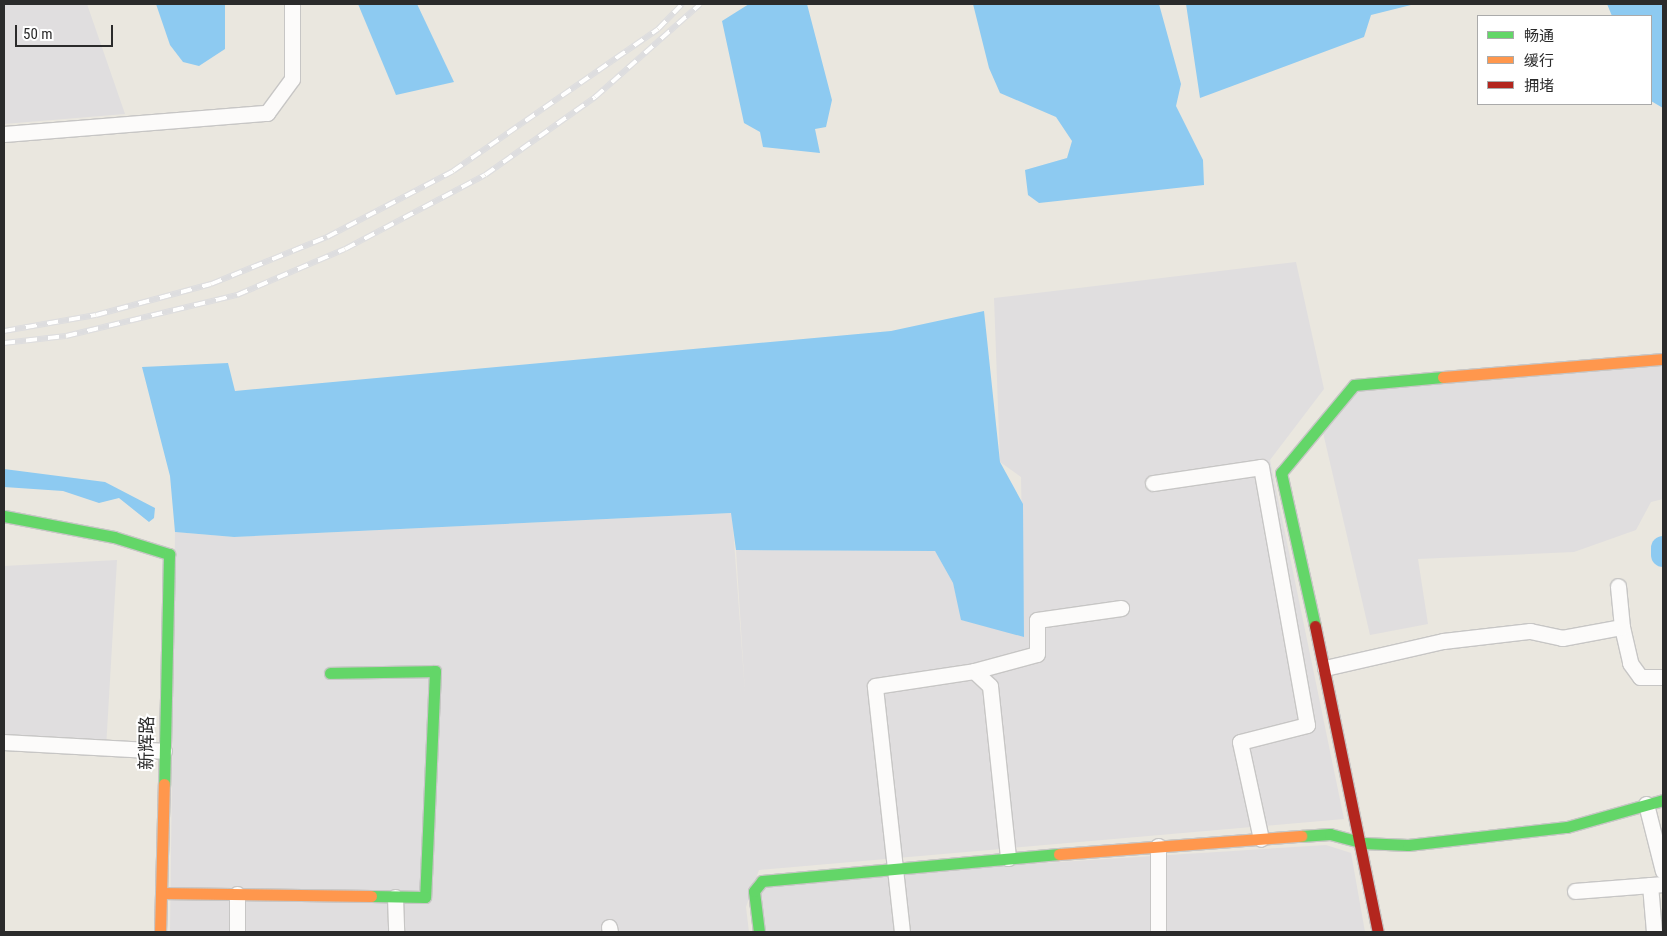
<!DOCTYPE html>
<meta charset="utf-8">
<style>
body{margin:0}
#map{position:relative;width:1667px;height:936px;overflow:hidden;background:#eae7df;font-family:"Roboto Condensed","Noto Sans SC",sans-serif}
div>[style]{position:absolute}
.industrial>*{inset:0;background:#e0dedf}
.water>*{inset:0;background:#8dcaf1}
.river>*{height:24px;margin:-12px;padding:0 12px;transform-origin:12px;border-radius:12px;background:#8dcaf1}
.roads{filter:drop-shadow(1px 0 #c7c6c5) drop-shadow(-1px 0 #c7c6c5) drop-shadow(0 1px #c7c6c5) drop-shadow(0 -1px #c7c6c5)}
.street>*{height:15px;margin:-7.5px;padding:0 7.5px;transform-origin:7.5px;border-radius:7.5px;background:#fcfbfa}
.fast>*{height:11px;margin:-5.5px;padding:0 5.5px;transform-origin:5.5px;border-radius:5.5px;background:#63d668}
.slow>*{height:11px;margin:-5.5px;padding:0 5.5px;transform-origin:5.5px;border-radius:5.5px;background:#ff974d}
.jam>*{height:11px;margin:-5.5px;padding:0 5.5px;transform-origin:5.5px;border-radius:5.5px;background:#b3261e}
.rail>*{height:5.5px;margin-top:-2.75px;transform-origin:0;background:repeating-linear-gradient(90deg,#fff 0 11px,#dddddf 0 22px);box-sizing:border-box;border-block:1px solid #dddddf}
span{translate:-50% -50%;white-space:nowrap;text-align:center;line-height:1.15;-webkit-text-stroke:4px #fff;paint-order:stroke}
.street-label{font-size:18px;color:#2b2b2b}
.frame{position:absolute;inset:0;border:5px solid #2b2b2b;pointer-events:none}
.legend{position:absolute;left:1477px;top:15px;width:175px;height:90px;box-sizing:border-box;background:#fff;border:1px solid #aaa;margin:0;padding:6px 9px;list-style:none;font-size:15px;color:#2b2b2b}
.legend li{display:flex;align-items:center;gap:10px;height:25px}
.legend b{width:25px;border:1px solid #aaa}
.scale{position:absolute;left:15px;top:25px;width:98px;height:22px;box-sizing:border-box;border:2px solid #2b2b2b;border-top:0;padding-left:6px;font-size:15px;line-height:18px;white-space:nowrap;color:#2b2b2b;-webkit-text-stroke:4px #fff;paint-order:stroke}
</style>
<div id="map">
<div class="industrial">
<div style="clip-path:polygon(4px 4px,87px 4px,125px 114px,4px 124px)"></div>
<div style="clip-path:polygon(1296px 262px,1324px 389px,1270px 460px,1344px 819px,759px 870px,746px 907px,749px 932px,170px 932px,175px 532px,234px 537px,732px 513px,745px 693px,736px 550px,935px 551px,953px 583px,962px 620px,1024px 636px,1021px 477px,1000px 462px,994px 298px)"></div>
<div style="clip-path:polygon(1663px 359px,1663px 499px,1651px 502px,1636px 530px,1574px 552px,1418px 559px,1428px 624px,1370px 635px,1321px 424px,1354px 385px)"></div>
<div style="clip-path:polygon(117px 560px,106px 748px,4px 738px,4px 566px)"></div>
<div style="clip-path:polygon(1326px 845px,1351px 853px,1365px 932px,759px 932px,762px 881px)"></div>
</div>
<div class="water">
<div style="clip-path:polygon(156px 4px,225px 4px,225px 49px,199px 66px,183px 62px,170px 45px)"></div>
<div style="clip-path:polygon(358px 4px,417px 4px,454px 82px,396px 95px)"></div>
<div style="clip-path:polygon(749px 4px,807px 4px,832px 100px,826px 127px,815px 129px,820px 153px,763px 147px,760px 132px,744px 123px,722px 21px)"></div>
<div style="clip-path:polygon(973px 4px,1159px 4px,1181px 84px,1176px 106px,1203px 160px,1204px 185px,1039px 203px,1028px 195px,1025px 170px,1067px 158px,1072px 141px,1056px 117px,1000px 93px,989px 68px)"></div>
<div style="clip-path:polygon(1186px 4px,1415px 4px,1371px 15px,1364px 37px,1200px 98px)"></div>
<div style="clip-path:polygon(1607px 4px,1663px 4px,1663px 108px,1651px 101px,1651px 16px,1612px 16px)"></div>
<div style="clip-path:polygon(984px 311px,1000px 462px,1023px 504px,1024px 637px,961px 620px,953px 583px,935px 551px,736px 550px,731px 513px,234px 537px,175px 532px,170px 476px,142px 367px,228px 363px,235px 391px,891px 331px)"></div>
<div style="clip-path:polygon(4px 469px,105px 482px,155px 508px,154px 518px,149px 522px,119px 498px,99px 503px,63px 491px,4px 487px)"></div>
</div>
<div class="river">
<div style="left:1663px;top:548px;width:7px;rotate:90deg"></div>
</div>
<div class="roads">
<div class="street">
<div style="left:4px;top:134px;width:264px;rotate:-4.6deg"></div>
<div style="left:267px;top:113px;width:42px;rotate:-53.7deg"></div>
<div style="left:292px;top:79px;width:75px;rotate:-90deg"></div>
<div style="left:1153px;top:483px;width:109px;rotate:-8.4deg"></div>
<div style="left:1261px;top:467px;width:262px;rotate:79.9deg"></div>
<div style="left:1307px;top:725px;width:69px;rotate:165.8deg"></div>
<div style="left:1240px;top:742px;width:99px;rotate:77.8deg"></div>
<div style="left:1622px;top:627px;width:37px;rotate:77deg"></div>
<div style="left:1630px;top:663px;width:17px;rotate:54deg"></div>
<div style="left:1640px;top:677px;width:23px"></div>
<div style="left:1325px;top:668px;width:121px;rotate:-12.9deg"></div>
<div style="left:1443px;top:641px;width:88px;rotate:-6.6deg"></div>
<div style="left:1530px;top:631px;width:33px;rotate:12deg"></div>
<div style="left:1562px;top:638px;width:61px;rotate:-10.4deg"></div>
<div style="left:1622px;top:627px;width:41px;rotate:-95.6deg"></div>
<div style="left:974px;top:671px;width:22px;rotate:43deg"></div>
<div style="left:990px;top:686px;width:173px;rotate:84deg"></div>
<div style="left:4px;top:742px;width:160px;rotate:3.2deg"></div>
<div style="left:1646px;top:804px;width:69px;rotate:75.8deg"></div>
<div style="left:1158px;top:846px;width:86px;rotate:90deg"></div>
<div style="left:1650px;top:885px;width:47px;rotate:85.1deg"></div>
<div style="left:1575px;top:891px;width:88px;rotate:-4.5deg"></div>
<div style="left:395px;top:897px;width:35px;rotate:88deg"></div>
<div style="left:609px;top:927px;width:5px;rotate:79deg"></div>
<div style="left:237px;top:932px;width:38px;rotate:-90deg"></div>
<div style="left:902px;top:932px;width:247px;rotate:-96.3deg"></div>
<div style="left:875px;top:686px;width:100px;rotate:-8.6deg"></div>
<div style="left:974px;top:671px;width:65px;rotate:-15.1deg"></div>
<div style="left:1037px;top:654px;width:34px;rotate:-90deg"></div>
<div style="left:1037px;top:620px;width:85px;rotate:-8.1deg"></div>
</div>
<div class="fast">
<div style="left:4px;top:516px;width:112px;rotate:10.8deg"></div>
<div style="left:114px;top:537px;width:58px;rotate:17.2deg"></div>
<div style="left:169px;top:554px;width:230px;rotate:91.2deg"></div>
<div style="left:1315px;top:626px;width:157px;rotate:-102.5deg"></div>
<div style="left:1281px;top:473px;width:114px;rotate:-50.3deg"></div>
<div style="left:1354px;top:385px;width:89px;rotate:-5.1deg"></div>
<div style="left:330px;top:673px;width:105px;rotate:-1.1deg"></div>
<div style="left:435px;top:671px;width:226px;rotate:92.5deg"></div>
<div style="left:425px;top:897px;width:54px;rotate:-178.9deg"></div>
<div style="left:1301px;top:836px;width:29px;rotate:-4deg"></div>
<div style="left:1330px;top:834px;width:34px;rotate:15deg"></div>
<div style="left:1363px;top:843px;width:45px;rotate:2.5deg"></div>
<div style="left:1408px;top:845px;width:160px;rotate:-6.5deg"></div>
<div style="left:1567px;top:827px;width:100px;rotate:-15.7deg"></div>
<div style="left:759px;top:932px;width:41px;rotate:-97deg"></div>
<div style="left:754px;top:891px;width:13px;rotate:-51deg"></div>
<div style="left:762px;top:881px;width:298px;rotate:-5.2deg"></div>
</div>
<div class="slow">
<div style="left:1443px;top:377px;width:221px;rotate:-4.7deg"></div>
<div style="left:1059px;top:854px;width:243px;rotate:-4.3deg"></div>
<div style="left:161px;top:893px;width:210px;rotate:0.8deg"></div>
<div style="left:160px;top:932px;width:148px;rotate:-88.5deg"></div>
</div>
<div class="jam">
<div style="left:1315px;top:626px;width:312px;rotate:78.4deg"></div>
</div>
</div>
<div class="rail">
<div style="left:4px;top:331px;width:93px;rotate:-9.9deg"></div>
<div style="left:96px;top:315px;width:119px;rotate:-15.1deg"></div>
<div style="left:211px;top:284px;width:125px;rotate:-22.1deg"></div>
<div style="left:327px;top:237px;width:142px;rotate:-27.6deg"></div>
<div style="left:453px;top:171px;width:249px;rotate:-34.7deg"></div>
<div style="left:658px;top:29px;width:35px;rotate:-46deg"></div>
<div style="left:4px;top:343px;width:62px;rotate:-6.4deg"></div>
<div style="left:66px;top:336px;width:176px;rotate:-13.5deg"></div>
<div style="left:237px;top:295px;width:117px;rotate:-23.1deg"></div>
<div style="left:345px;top:249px;width:158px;rotate:-27.9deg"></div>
<div style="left:485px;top:175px;width:135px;rotate:-35.3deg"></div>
<div style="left:595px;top:97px;width:140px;rotate:-41.5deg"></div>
</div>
<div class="street-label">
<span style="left:147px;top:743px;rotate:-89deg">新辉路</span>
</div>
<div class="frame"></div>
<ul class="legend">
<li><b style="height:6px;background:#63d668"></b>畅通</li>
<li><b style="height:6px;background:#ff974d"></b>缓行</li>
<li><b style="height:6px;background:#b3261e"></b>拥堵</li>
</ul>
<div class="scale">50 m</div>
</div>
